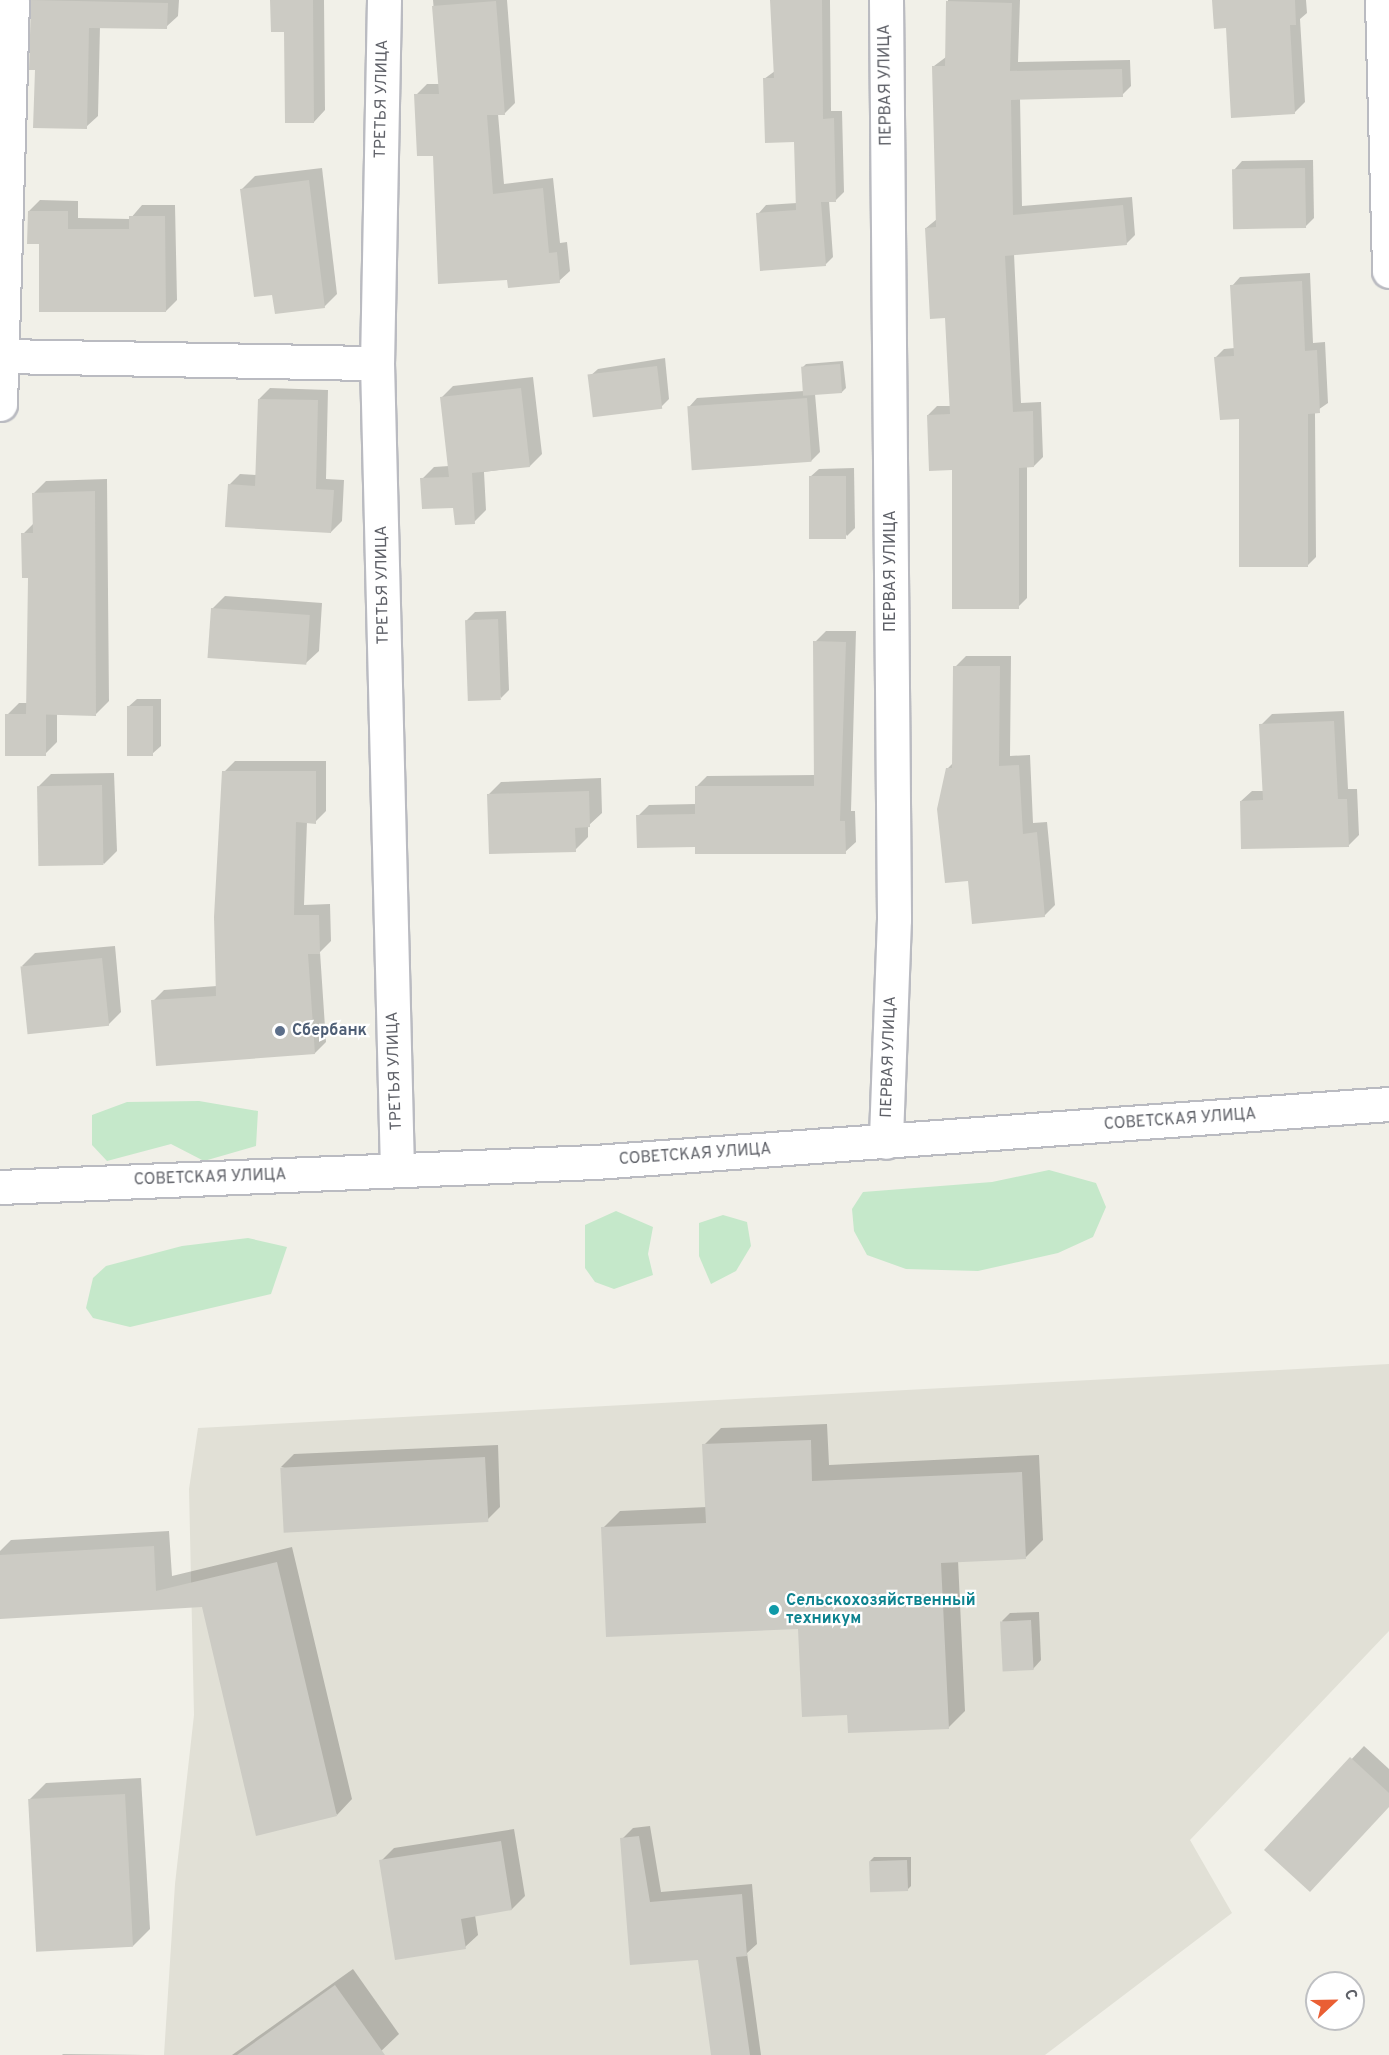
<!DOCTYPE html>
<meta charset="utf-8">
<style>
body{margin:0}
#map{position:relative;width:1389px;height:2055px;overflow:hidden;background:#f1f0e8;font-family:Overpass,sans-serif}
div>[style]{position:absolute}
.education>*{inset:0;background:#e1e0d6}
.green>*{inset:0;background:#c5e8ca}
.shadow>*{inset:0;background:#0003}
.building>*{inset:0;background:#cccbc4;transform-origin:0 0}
.roads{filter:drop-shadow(2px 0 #babbc1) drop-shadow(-2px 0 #babbc1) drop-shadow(0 2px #babbc1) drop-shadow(0 -2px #babbc1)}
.minor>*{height:33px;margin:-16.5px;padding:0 16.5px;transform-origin:16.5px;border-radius:16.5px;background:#fff}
.secondary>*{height:33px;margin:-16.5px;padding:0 16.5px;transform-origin:16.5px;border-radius:16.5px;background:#fff}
.dots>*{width:16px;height:16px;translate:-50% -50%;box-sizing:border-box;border:3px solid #fff;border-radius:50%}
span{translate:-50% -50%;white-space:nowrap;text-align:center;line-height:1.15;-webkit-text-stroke:4.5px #fff;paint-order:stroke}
.street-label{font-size:16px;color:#5f6168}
.service-label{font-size:16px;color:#4e5e75;font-weight:700}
.left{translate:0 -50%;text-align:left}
.culture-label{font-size:16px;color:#0d838f;font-weight:700}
.north{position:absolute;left:1305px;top:1971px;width:60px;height:60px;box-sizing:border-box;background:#fff;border:2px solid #bfc0c3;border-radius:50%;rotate:68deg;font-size:16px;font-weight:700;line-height:24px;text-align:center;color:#5f6168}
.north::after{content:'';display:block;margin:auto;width:21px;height:27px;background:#ea5f34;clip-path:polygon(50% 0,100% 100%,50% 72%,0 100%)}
</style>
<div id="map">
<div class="education">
<div style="clip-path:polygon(1389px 1364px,1389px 1631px,1190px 1840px,1232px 1913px,1045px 2055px,164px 2055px,175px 1884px,194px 1715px,189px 1489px,198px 1428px)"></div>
</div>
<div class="green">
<div style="clip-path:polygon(199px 1101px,258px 1111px,256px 1146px,204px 1161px,171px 1144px,107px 1161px,92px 1145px,92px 1115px,127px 1102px)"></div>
<div style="clip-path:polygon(1049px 1170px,1096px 1183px,1106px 1207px,1093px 1237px,1058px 1253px,978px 1271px,906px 1269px,867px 1255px,854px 1231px,852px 1209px,863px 1192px,992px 1182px)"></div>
<div style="clip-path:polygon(616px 1211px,653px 1227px,648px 1254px,653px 1275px,614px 1289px,595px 1282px,585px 1268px,585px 1225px)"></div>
<div style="clip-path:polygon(723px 1215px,747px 1222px,751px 1246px,736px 1271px,711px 1284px,699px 1256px,699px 1223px)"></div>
<div style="clip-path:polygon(248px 1238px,287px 1247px,271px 1294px,130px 1327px,93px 1318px,86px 1308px,93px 1278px,106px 1266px,182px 1246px)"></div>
</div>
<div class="shadow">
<div style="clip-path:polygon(32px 0,179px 0,178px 16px,166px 27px,100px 26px,98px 116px,86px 127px,36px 68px,30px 68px)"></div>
<div style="clip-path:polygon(272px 0,324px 0,325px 110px,314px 122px,286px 31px)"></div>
<div style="clip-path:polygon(433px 0,507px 0,515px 103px,504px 114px,498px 114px,504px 184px,553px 178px,560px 243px,567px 242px,570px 271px,559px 281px,508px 278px,416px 95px,427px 84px,440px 84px)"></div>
<div style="clip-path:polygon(771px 0,830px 0,831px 111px,842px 111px,844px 192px,836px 200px,829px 201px,833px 257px,825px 265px,758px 214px,766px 205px,797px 203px,796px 140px,764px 79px,775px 71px)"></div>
<div style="clip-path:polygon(948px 0,1020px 0,1018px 62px,1130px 60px,1131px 86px,1122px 95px,1020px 98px,1022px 206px,1132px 197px,1135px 235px,1126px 244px,1014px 254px,1021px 403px,1041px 402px,1043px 457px,1034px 466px,1027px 466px,1027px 598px,1018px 607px,928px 415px,937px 406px,951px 406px,946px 316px,926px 228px,937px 219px,934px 66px,946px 57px)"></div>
<div style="clip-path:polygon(1214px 0,1306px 0,1307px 13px,1300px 19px,1305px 102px,1294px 113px,1227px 27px)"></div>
<div style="clip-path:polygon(1313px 160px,1314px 218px,1306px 226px,1234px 170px,1242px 161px)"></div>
<div style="clip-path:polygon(322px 168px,337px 294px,324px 307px,242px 189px,255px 176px)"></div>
<div style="clip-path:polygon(40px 200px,78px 201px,78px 218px,130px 219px,142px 205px,175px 205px,177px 300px,166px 311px,29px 211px)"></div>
<div style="clip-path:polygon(1310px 273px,1313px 343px,1325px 342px,1328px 403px,1315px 412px,1316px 557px,1307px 566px,1216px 357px,1224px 349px,1235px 348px,1232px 286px,1240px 277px)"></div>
<div style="clip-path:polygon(665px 358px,669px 399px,661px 407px,589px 377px,598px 369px)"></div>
<div style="clip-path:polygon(843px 361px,846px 388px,842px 392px,815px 394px,820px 452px,811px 461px,689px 407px,697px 398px,804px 391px,802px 368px,806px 364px)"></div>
<div style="clip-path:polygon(533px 377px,542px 454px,530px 466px,484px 472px,486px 510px,474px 522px,422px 479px,434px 467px,449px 466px,441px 398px,453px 386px)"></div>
<div style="clip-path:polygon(270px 388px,328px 390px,326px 479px,344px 480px,342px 521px,331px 532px,229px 485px,240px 474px,257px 475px,259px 399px)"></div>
<div style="clip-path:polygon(854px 468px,855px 528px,847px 536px,810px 477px,819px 469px)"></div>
<div style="clip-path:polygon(107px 479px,109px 701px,96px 714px,57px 713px,57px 742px,45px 754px,7px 715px,19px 703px,27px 703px,30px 576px,23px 534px,34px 523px,34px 493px,46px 481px)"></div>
<div style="clip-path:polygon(225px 596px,322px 603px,319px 651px,306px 663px,212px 609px)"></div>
<div style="clip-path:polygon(506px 611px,509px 690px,501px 698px,466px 621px,475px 612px)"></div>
<div style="clip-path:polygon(826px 631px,856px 631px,851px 811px,855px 811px,856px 842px,845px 852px,696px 845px,638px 816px,649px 805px,696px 804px,696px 787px,707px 776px,815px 775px,815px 642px)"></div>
<div style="clip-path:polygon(966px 656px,1011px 656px,1010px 756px,1030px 755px,1033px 823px,1047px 822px,1055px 905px,1044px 916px,969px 879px,947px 769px,954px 762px,955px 667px)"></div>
<div style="clip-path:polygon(137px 699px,161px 699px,161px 746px,152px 754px,128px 707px)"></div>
<div style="clip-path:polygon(1344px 711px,1348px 789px,1357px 789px,1359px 835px,1348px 846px,1241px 801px,1252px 791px,1264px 791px,1261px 725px,1272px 714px)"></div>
<div style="clip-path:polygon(235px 761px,326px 761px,326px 811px,315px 822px,307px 822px,304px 905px,330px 904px,331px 941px,320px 952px,326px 1042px,315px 1053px,153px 1001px,164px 990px,217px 986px,224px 772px)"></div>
<div style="clip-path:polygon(114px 773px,117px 851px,104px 864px,38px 787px,51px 774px)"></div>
<div style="clip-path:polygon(601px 778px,602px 813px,588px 826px,588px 837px,575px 850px,488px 795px,501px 782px)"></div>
<div style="clip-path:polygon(115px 946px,121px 1012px,108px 1025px,22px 966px,35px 953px)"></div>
<div style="clip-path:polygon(827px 1424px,829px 1465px,1039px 1455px,1043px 1540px,1026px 1557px,958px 1560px,965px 1711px,948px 1728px,848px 1713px,799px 1627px,603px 1528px,620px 1511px,707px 1507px,704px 1445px,721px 1428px)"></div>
<div style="clip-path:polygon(498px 1445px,500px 1507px,487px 1520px,281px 1467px,294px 1454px)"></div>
<div style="clip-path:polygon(169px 1531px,172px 1576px,292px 1547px,352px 1799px,337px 1815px,203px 1606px,0 1617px,0 1551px,11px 1540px)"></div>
<div style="clip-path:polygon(1039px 1612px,1041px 1660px,1033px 1669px,1002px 1621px,1010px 1613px)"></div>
<div style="clip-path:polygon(1364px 1746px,1389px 1769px,1389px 1806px,1266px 1850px)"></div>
<div style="clip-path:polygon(141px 1778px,150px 1929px,133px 1946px,29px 1800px,46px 1783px)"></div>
<div style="clip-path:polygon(650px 1826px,661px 1892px,752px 1884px,757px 1944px,747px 1953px,761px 2055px,713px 2055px,699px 1958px,632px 1963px,622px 1839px,633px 1828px)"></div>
<div style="clip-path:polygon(514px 1829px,525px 1896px,512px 1909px,475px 1915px,478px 1935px,465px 1947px,381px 1861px,394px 1848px)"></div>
<div style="clip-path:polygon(874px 1857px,911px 1857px,911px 1886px,907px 1890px,870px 1861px)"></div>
<div style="clip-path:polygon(353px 1969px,399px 2034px,377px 2055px,232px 2055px)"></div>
<div style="clip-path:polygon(63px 2054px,147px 2055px,62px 2055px)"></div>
</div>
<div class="building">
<div style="clip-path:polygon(31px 0,168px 3px,167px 29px,89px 28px,87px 129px,33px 128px,35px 70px,29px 70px)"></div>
<div style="clip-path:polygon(270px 0,313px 0,314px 123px,285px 123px,284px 32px,271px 32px)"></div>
<div style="clip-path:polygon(770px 0,822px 0,823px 119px,834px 118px,836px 202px,821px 202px,826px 266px,760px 271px,756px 213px,796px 210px,794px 142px,765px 143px,763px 78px,774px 78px)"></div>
<div style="clip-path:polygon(1212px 0,1295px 0,1296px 25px,1290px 25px,1295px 114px,1231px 118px,1226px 28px,1214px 29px)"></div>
<div style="clip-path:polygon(496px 1px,505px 115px,487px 115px,493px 194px,543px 188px,549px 253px,557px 252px,560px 283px,508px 288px,507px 280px,438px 284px,433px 156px,417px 156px,414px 94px,439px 94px,432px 6px)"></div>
<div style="clip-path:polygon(946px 1px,1012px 3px,1010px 71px,1122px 69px,1123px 97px,1011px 100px,1013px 215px,1123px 205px,1127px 245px,1005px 256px,1013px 412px,1033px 411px,1034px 467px,1019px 468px,1019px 609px,952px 609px,952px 470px,929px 471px,927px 415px,950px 414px,945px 318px,930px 319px,925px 228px,936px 227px,932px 66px,945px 66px)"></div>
<div style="left:1305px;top:168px;width:60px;height:73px;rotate:89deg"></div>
<div style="clip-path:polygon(309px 180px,325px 308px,275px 314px,272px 295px,254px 297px,240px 189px)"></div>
<div style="clip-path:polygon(28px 211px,68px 211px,68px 229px,129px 229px,129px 216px,165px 216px,166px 312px,39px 312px,39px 244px,27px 244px)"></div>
<div style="clip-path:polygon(1302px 281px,1305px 351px,1317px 350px,1320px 413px,1308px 414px,1308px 567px,1239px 567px,1239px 419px,1220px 420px,1214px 357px,1234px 356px,1230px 285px)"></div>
<div style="left:840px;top:364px;width:29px;height:39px;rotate:86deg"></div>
<div style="left:657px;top:366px;width:43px;height:70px;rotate:83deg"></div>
<div style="clip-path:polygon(521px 388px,530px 467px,472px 473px,475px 524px,455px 525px,453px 508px,422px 509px,420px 478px,449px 477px,440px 397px)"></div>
<div style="left:807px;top:398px;width:64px;height:120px;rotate:86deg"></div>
<div style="clip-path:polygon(258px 399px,318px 400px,316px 489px,334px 490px,331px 533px,225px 527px,228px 484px,255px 486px)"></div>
<div style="left:809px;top:476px;width:37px;height:63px"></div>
<div style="clip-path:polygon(95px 491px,96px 716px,26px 714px,28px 578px,22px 578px,21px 533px,33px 533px,32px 493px)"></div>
<div style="left:211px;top:608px;width:99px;height:50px;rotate:4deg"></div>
<div style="left:498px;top:619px;width:81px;height:33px;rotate:88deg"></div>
<div style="clip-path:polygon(813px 641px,846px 642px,840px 821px,845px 821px,846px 854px,695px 854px,695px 847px,637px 848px,636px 815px,695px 814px,695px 786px,814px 786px)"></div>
<div style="clip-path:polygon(953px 666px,1000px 666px,999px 766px,1019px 765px,1023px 834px,1037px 832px,1045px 917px,972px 924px,968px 881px,945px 883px,937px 809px,946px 768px,952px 768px)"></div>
<div style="left:127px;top:706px;width:26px;height:50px"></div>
<div style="left:46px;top:714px;width:42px;height:41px;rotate:90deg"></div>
<div style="clip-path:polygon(1334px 721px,1338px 799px,1347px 799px,1349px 847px,1241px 849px,1240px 801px,1263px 800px,1259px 724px)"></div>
<div style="clip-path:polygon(222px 771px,316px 771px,316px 824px,296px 822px,294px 915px,319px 915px,320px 954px,308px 954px,315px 1054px,156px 1066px,151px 1000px,216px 996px,214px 917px)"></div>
<div style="left:102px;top:785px;width:80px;height:65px;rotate:89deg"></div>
<div style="clip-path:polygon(589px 791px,590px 827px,575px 828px,576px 852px,489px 854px,487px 794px)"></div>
<div style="left:102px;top:958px;width:68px;height:82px;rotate:84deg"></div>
<div style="clip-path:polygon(811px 1440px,812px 1481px,1022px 1472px,1026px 1559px,941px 1563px,949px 1729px,848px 1733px,847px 1715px,802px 1717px,798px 1629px,606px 1637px,601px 1527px,706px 1523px,702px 1444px)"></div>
<div style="left:485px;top:1457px;width:65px;height:205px;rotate:87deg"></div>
<div style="clip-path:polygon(154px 1546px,156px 1591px,277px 1562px,337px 1816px,256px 1836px,202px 1607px,0 1619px,0 1555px)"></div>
<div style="left:1031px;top:1620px;width:50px;height:31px;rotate:87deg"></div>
<div style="clip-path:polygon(1350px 1757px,1389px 1793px,1389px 1807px,1310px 1892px,1264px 1850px)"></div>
<div style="left:125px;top:1794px;width:153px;height:97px;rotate:87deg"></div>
<div style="clip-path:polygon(639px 1836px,650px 1902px,742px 1894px,747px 1956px,736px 1957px,750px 2055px,711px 2055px,698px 1960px,630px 1965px,620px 1838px)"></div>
<div style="clip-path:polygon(501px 1841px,512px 1910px,461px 1919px,466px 1949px,395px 1960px,379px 1860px)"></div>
<div style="left:907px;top:1860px;width:31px;height:38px;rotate:88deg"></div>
<div style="clip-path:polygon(335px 1985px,385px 2055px,237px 2055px)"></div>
</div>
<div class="roads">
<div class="minor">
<div style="left:384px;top:0;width:363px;rotate:91.1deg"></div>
<div style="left:377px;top:363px;width:807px;rotate:88.58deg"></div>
<div style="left:886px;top:0;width:919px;rotate:89.5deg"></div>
<div style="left:894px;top:919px;width:223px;rotate:92.1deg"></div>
<div style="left:1382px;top:0;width:271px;rotate:88.5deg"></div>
<div style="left:3px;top:356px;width:374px;rotate:1.1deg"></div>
<div style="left:0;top:404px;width:404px;rotate:-88.3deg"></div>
</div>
<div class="secondary">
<div style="left:0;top:1187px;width:596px;rotate:-2.41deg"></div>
<div style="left:595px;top:1162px;width:796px;rotate:-4.18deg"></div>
</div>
</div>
<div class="dots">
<div style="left:280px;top:1031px;background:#5c6f8a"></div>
<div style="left:774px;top:1610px;background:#0f9aa8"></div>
</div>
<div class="street-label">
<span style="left:886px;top:85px;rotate:-91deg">ПЕРВАЯ УЛИЦА</span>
<span style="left:382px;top:99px;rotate:-89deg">ТРЕТЬЯ УЛИЦА</span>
<span style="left:891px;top:571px;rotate:-90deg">ПЕРВАЯ УЛИЦА</span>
<span style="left:383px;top:585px;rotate:-91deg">ТРЕТЬЯ УЛИЦА</span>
<span style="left:889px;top:1057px;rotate:-88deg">ПЕРВАЯ УЛИЦА</span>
<span style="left:395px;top:1071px;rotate:-92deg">ТРЕТЬЯ УЛИЦА</span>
<span style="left:1180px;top:1120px;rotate:-4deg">СОВЕТСКАЯ УЛИЦА</span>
<span style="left:695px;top:1155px;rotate:-4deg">СОВЕТСКАЯ УЛИЦА</span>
<span style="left:210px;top:1178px;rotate:-2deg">СОВЕТСКАЯ УЛИЦА</span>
</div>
<div class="service-label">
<span class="left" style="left:292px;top:1031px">Сбербанк</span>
</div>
<div class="culture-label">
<span class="left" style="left:786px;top:1610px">Сельскохозяйственный<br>техникум</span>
</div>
<div class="north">С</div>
</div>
